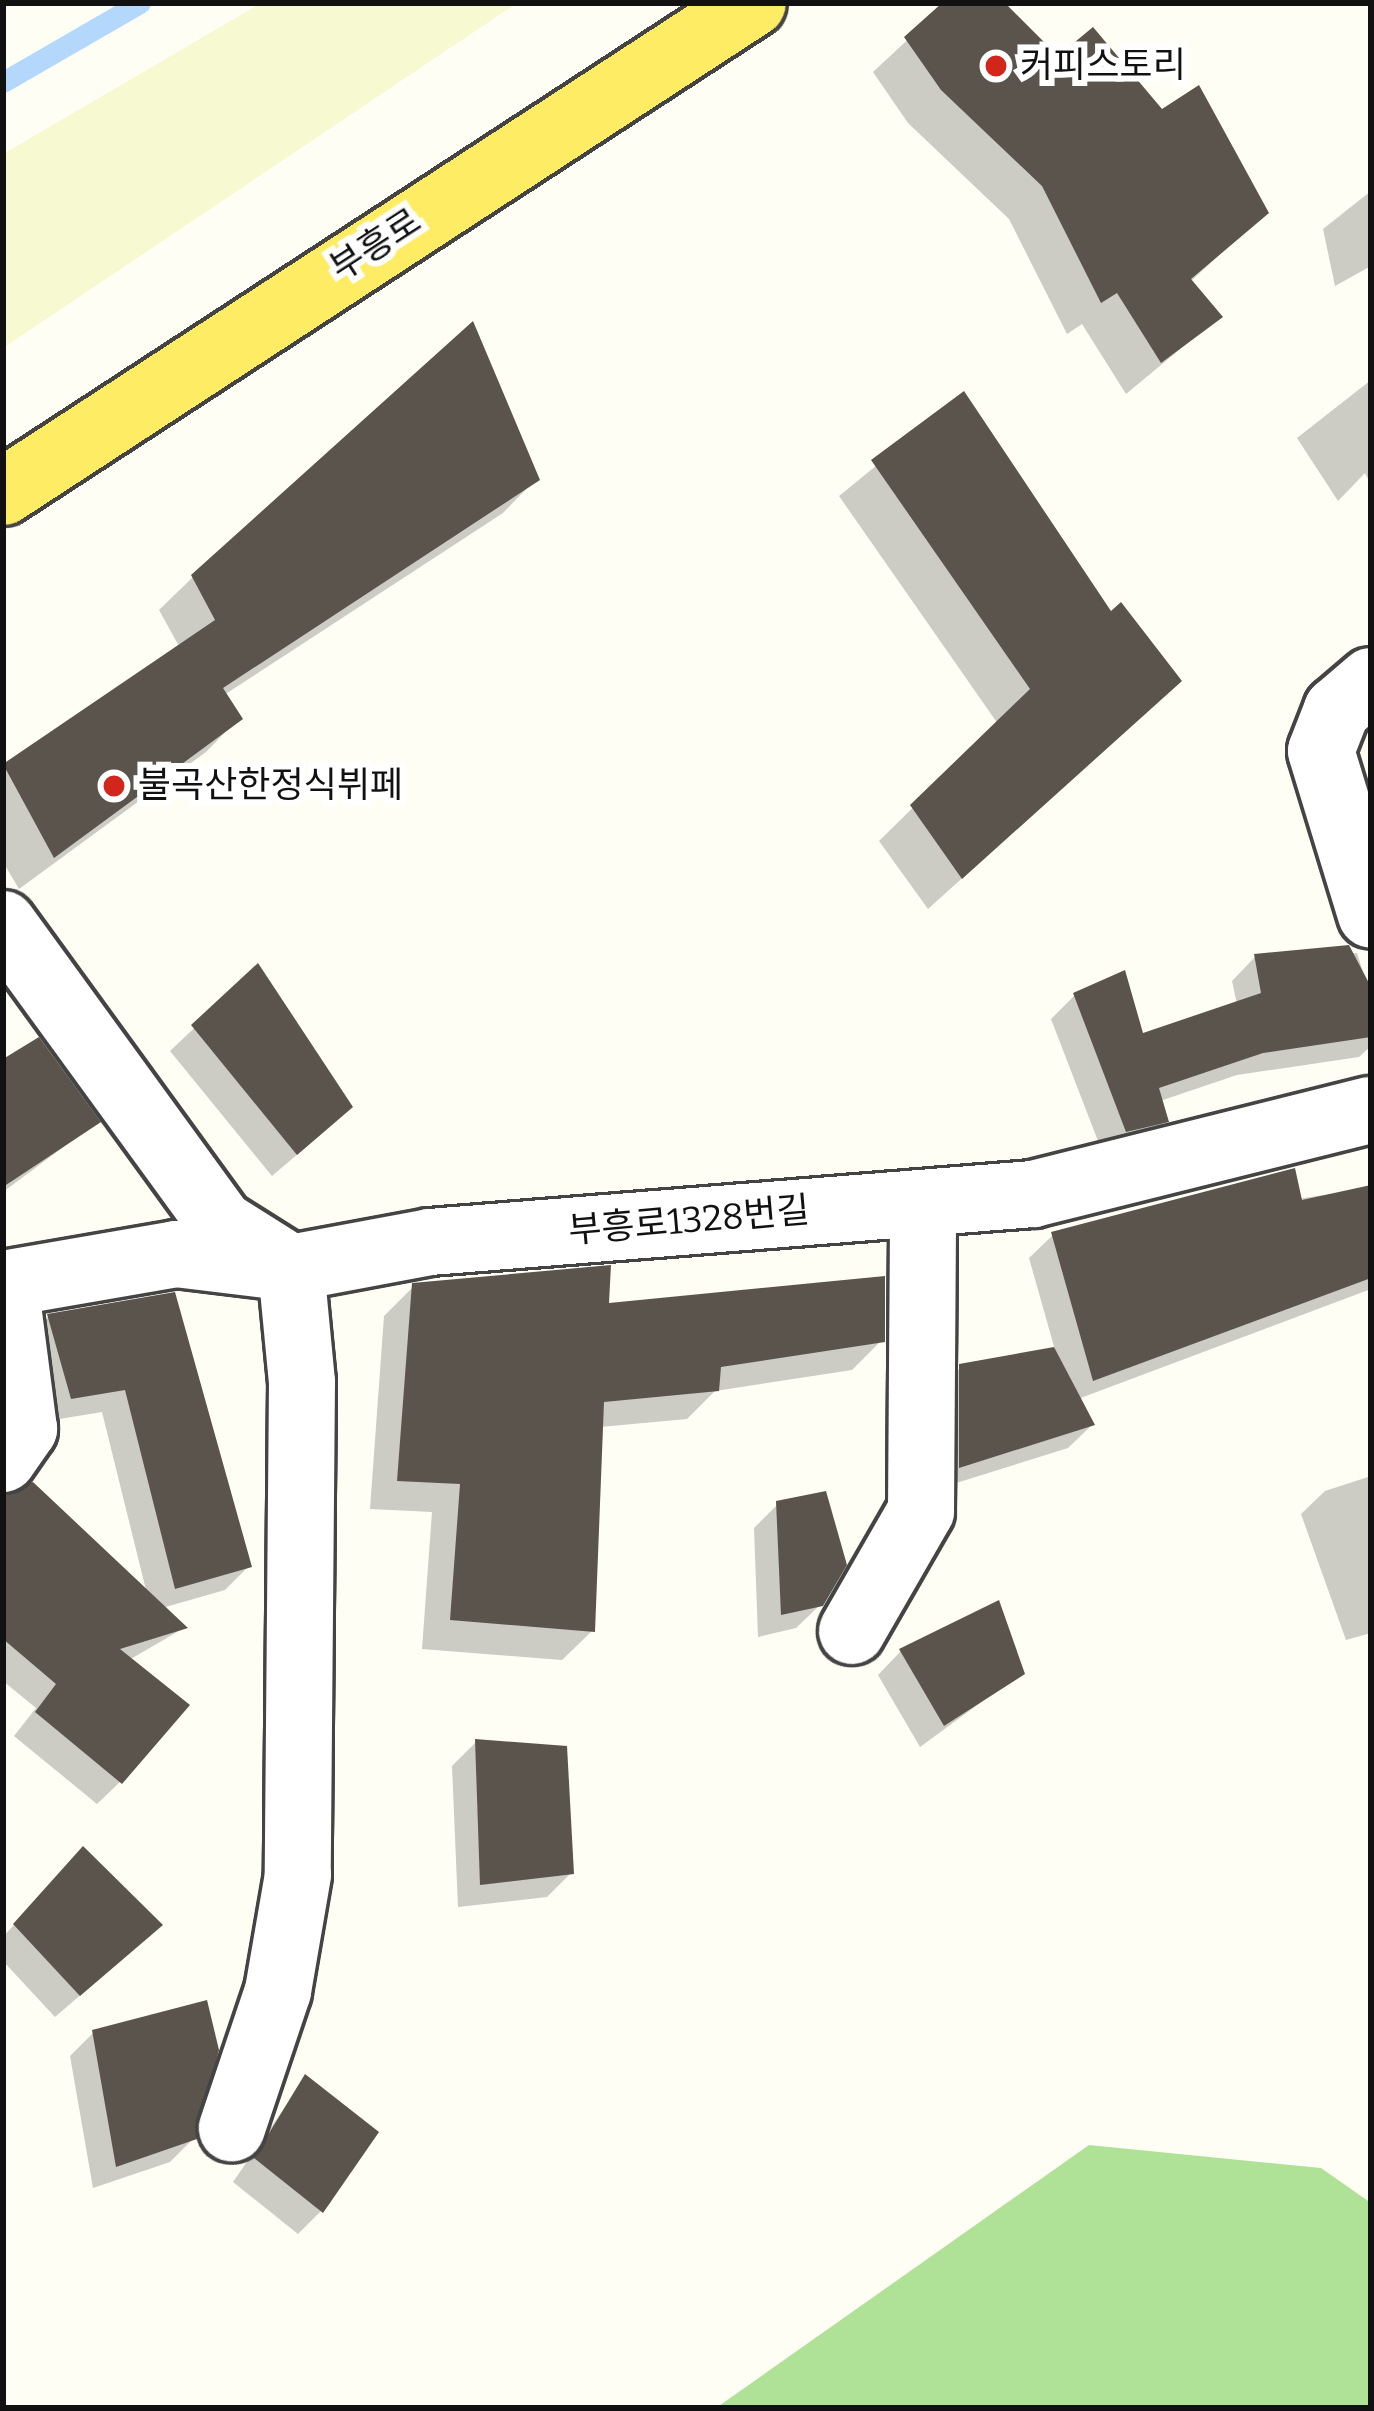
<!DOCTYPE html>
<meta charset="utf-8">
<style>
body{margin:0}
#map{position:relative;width:1374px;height:2411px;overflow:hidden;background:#fffef5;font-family:Bitter,"Noto Sans KR",serif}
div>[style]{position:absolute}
.farmland>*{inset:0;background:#f7f9d1}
.forest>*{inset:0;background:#afe197}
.shadow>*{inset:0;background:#0003}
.stream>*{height:21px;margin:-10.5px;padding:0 10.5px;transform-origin:10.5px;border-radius:10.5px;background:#b4d8fc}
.building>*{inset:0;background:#5b544c}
.roads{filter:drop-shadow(3px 0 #444) drop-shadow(-3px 0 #444) drop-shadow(0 3px #444) drop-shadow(0 -3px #444)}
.minor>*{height:66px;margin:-33px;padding:0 33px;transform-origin:33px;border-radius:33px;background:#fff}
.major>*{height:66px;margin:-33px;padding:0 33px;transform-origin:33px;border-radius:33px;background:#ffec65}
.dots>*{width:33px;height:33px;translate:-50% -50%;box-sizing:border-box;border:6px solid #fff;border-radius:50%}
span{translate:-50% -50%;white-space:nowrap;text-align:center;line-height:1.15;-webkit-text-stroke:12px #fff;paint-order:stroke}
.poi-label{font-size:36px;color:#111}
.left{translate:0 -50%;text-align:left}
.street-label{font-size:36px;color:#111}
.frame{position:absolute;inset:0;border:6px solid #111;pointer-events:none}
</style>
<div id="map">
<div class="farmland">
<div style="clip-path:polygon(261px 3px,517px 3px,3px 348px,3px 154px)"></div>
</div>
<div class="forest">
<div style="clip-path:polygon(1089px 2145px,1321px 2168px,1371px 2203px,1371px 2408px,716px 2408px)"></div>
</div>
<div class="shadow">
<div style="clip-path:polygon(947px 3px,1001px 3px,1058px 60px,1162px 112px,1265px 213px,1190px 282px,1219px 317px,1126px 394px,1082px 324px,1067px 334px,1009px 219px,908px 123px,873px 72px)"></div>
<div style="clip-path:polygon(1371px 191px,1371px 266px,1335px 286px,1323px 229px)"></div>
<div style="clip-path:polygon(1371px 380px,1371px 485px,1365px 473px,1338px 501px,1297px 438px)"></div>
<div style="clip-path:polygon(963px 395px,1145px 713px,928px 909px,879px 841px,998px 724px,839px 496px)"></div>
<div style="clip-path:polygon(536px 479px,503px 513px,224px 695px,239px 718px,206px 752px,19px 889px,3px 862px,3px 767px,180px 648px,159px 610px,193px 577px)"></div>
<div style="clip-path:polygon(1357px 953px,1371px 997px,1371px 1046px,1359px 1057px,1237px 1075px,1160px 1101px,1165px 1121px,1142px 1144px,1103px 1154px,1051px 1019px,1075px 995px,1141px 1037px,1237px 1004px,1232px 981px,1255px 957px)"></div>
<div style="clip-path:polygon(258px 968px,326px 1130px,272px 1176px,170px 1051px)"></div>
<div style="clip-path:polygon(3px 1063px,97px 1122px,3px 1192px)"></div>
<div style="clip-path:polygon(1371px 1188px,1371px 1289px,1078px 1399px,1092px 1425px,1068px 1448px,937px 1489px,937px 1390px,961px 1367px,1055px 1350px,1029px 1258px,1053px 1235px)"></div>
<div style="clip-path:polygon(414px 1286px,606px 1306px,882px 1340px,852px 1370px,715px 1391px,687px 1419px,600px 1427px,592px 1631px,562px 1660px,422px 1649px,432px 1512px,370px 1509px,384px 1316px)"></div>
<div style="clip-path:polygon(173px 1296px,249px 1566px,225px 1590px,162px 1608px,184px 1628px,129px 1660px,120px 1782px,97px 1804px,14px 1736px,36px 1708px,3px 1681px,3px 1499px,147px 1594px,102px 1412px,35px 1423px,25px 1341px,48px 1317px)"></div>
<div style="clip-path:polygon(1371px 1476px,1371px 1633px,1346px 1640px,1301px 1514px,1325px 1491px)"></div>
<div style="clip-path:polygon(778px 1504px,821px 1604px,796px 1628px,758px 1637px,754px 1528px)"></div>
<div style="clip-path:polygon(901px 1651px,1021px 1673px,920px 1747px,878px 1675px)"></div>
<div style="clip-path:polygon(476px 1742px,571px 1873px,547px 1897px,458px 1907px,452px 1766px)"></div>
<div style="clip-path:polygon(60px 1873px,135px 1948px,55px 2017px,3px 1961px,3px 1937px)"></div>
<div style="clip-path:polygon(94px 2032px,194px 2138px,170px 2162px,93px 2188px,70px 2056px)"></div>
<div style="clip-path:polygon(305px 2078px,321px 2211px,298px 2234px,233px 2182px)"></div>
</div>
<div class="stream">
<div style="left:3px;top:82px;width:158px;rotate:-30deg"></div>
</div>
<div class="building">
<div style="clip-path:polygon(942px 3px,1005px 3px,1058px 56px,1093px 27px,1162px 109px,1199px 85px,1269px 213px,1191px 279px,1223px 317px,1161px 363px,1117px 293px,1101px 303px,1042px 186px,941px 90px,904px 37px)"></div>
<div style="clip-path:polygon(473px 321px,540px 480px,223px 688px,243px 719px,54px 858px,3px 764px,215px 620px,191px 575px)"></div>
<div style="clip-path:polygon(964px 391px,1111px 611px,1121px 602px,1182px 681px,962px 879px,910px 805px,1030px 689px,871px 460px)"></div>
<div style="clip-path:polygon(1349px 945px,1371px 987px,1371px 1037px,1263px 1053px,1159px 1088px,1169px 1122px,1126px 1132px,1073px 993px,1125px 970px,1143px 1033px,1261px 993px,1254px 954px)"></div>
<div style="clip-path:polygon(258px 963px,353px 1107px,297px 1155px,191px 1025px)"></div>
<div style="clip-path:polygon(39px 1037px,101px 1122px,3px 1187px,3px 1059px)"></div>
<div style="clip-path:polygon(1295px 1168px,1302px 1200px,1371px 1185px,1371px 1278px,1093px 1381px,1051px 1232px)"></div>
<div style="clip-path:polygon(611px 1265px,609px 1303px,885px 1276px,885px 1342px,721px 1367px,719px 1391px,604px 1402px,595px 1632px,450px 1620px,460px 1484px,397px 1481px,412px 1283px)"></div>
<div style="clip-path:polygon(175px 1292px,252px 1567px,175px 1589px,125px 1390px,71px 1399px,47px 1314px)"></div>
<div style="clip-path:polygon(1054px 1347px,1095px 1425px,959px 1468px,959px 1364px)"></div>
<div style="clip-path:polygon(33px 1482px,188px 1628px,120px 1649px,190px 1705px,122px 1784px,35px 1712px,56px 1684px,3px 1639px,3px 1496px)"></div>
<div style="clip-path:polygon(826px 1491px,847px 1565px,823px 1606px,781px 1615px,776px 1501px)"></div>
<div style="clip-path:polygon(999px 1600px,1025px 1674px,944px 1726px,899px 1649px)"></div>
<div style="clip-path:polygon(475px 1739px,567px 1746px,574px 1874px,480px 1885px)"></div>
<div style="clip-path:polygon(83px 1846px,163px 1925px,80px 1996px,13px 1924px)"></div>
<div style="clip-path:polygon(207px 2000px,219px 2050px,197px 2139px,116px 2167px,92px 2030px)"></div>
<div style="clip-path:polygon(305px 2074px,379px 2132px,323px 2213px,254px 2158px)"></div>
</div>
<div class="roads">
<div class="minor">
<div style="left:1371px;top:681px;width:45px;rotate:139.5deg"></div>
<div style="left:1337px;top:710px;width:44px;rotate:111.3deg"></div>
<div style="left:1321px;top:751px;width:171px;rotate:73deg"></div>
<div style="left:3px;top:924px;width:371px;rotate:54deg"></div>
<div style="left:221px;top:1224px;width:83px;rotate:32.2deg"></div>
<div style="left:291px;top:1268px;width:115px;rotate:84.5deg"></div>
<div style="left:302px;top:1382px;width:493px;rotate:90.5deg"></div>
<div style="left:298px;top:1875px;width:118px;rotate:99.8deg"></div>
<div style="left:278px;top:1991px;width:145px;rotate:108.6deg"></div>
<div style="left:3px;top:1284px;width:176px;rotate:-9.8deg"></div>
<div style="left:176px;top:1254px;width:116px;rotate:6.9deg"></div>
<div style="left:291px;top:1268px;width:141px;rotate:-10.6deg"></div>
<div style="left:430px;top:1242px;width:605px;rotate:-4.55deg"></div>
<div style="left:1033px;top:1194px;width:348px;rotate:-14deg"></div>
<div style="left:3px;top:1459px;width:37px;rotate:-55deg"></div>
<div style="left:24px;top:1429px;width:147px;rotate:-97.4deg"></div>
<div style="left:852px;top:1631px;width:138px;rotate:-60.1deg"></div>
<div style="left:921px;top:1511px;width:308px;rotate:-89.6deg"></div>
</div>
<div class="major">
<div style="left:3px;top:492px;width:895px;rotate:-33.1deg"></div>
</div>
</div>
<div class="dots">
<div style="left:996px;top:66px;background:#d12619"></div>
<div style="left:114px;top:786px;background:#d12619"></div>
</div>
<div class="poi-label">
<span class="left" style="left:1020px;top:66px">커피스토리</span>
<span class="left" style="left:138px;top:786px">불곡산한정식뷔페</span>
</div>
<div class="street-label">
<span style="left:376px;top:245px;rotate:-33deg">부흥로</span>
<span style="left:689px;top:1221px;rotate:-5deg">부흥로1328번길</span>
</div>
<div class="frame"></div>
</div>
